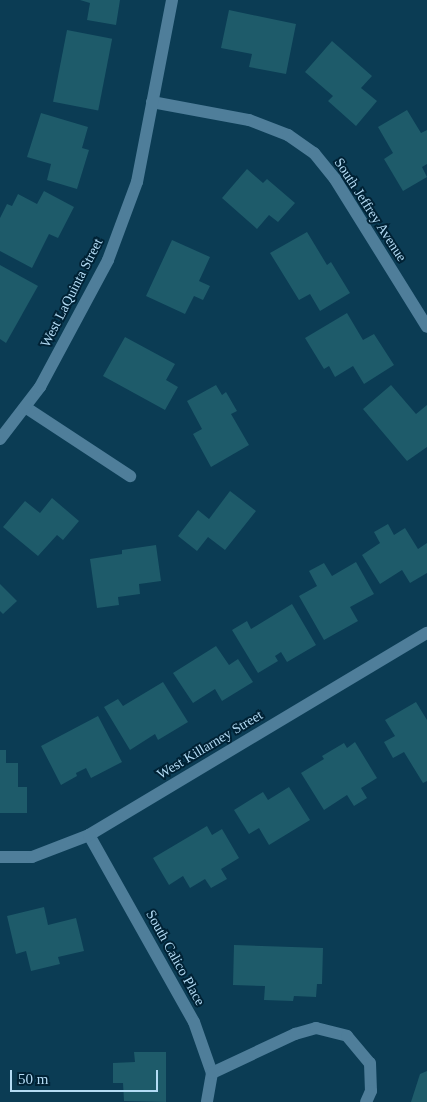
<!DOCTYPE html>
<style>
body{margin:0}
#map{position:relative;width:427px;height:1102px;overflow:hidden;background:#0b3c54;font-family:Georgia,serif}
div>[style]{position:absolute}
.building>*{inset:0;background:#1e5b6a;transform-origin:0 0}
.minor>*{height:12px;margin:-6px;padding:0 6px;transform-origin:6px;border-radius:6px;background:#4f7e9a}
span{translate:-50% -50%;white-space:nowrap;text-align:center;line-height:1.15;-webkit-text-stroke:4px #002235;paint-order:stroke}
.street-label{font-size:14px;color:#b4dcf5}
.scale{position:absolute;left:10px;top:1070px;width:148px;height:22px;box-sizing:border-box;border:2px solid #b4dcf5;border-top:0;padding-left:6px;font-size:15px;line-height:18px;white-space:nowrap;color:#b4dcf5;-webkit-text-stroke:4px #002235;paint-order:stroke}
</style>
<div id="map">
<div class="building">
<div style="clip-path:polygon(80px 0,120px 0,116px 25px,87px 20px,90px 3px)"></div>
<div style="clip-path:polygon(229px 10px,296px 24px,286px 74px,249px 67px,252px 54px,221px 48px)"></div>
<div style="left:67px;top:30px;width:46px;height:73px;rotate:11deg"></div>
<div style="clip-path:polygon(332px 41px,372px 76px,361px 88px,377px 101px,356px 126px,328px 101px,333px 96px,305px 72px)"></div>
<div style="clip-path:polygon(407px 110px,421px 133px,427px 130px,427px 164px,422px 167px,427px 177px,403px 191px,384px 159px,393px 153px,378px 127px)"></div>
<div style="clip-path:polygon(41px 113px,88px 127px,82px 148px,89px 150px,77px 189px,47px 180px,51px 164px,27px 157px)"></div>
<div style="clip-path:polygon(247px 169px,263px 183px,267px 179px,295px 203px,278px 222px,269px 215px,257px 229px,222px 198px)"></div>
<div style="clip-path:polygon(44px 191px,74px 207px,58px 238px,49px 234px,32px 268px,0 251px,0 218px,7px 204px,12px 206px,18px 194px,37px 204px)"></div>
<div style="clip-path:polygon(307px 232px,327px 265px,331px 262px,350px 293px,320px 311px,310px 294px,299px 300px,270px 253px)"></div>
<div style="clip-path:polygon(172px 240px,210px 257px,199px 281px,210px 286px,203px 300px,194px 296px,185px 314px,146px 296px)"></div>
<div style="clip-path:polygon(0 265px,38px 286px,6px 343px,0 339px)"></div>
<div style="clip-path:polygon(347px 313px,363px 340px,374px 334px,394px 365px,364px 384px,353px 366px,335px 377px,329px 366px,324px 369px,305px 338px)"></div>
<div style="clip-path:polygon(125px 337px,175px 364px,166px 380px,178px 387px,165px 410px,103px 376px)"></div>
<div style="clip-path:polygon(216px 385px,222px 395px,226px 392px,237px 411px,231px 414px,249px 445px,211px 467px,193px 434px,202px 429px,187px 401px)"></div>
<div style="clip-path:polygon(391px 385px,416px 414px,427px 405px,427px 447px,407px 461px,363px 409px)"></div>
<div style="clip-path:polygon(230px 491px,256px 511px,225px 550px,208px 537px,197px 551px,178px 536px,198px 510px,209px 519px)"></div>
<div style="clip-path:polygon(52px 498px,79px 521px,63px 540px,57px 535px,38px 556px,3px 527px,25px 501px,40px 513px)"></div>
<div style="clip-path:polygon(388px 524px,394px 535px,405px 528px,418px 549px,427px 543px,427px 573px,410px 583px,402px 570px,380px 584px,362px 555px,380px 543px,374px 532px)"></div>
<div style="clip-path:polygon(156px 545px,161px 581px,139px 584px,140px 594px,118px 597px,119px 605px,97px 608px,90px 559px,122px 554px,122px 550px)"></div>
<div style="clip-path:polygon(356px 562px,374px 594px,350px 607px,358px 621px,324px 640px,299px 596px,317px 586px,309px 571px,324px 563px,332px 576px)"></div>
<div style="clip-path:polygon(0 584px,17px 601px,3px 614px,0 611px)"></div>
<div style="clip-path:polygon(292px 604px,316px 645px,287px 662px,281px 652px,275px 656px,278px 661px,258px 673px,232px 630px,247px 621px,251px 629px)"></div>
<div style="clip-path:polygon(216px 646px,229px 665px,238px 659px,253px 682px,222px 701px,215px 689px,193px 703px,173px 673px)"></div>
<div style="clip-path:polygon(163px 682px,188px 722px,158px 740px,155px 734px,130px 750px,104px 707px,118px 699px,123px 706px)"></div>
<div style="clip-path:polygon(416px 702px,427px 720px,427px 781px,423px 783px,404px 752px,393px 758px,384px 742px,395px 736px,385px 720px)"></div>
<div style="clip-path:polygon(98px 716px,122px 762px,91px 778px,86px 768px,76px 773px,77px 776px,61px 785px,41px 746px)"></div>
<div style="clip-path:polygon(355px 742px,377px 778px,361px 788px,367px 798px,354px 806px,347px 795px,324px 810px,301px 773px,324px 759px,322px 756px,344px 743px,347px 748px)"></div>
<div style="clip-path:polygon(0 750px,6px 750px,6px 763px,18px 763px,18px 787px,27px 787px,27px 813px,0 813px)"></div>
<div style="clip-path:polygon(289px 787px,310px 820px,269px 845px,259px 828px,249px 834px,234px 810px,263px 792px,268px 800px)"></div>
<div style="clip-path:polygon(207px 826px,212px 835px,222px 829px,239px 858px,221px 869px,227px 879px,211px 888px,205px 879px,190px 888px,183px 876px,169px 885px,153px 858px)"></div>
<div style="clip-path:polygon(44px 907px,48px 925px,76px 918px,84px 951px,58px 957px,60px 964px,31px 971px,26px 951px,16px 954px,7px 916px)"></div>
<div style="clip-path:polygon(234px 945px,323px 948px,322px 984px,317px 984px,316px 997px,294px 996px,293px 1001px,264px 1000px,265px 986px,233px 985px)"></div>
<div style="clip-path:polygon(134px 1052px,166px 1052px,166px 1102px,124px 1101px,123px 1083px,113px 1083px,113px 1063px,135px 1062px)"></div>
<div style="clip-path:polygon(427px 1071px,427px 1102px,411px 1102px,420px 1074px)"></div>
</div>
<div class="minor">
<div style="left:152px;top:102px;width:99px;rotate:10.5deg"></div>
<div style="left:249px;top:120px;width:42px;rotate:21deg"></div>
<div style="left:288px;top:135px;width:32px;rotate:35deg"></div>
<div style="left:314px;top:153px;width:33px;rotate:51deg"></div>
<div style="left:335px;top:179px;width:174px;rotate:58.1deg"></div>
<div style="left:25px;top:407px;width:126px;rotate:33.3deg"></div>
<div style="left:0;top:439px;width:66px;rotate:-52.4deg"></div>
<div style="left:40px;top:387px;width:144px;rotate:-61.8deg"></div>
<div style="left:108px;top:260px;width:83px;rotate:-69.6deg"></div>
<div style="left:137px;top:182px;width:185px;rotate:-79.1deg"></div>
<div style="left:89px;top:835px;width:214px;rotate:60.7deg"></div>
<div style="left:194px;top:1022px;width:54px;rotate:70.6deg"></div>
<div style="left:212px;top:1073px;width:29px;rotate:100deg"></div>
<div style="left:0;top:857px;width:32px"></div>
<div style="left:32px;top:857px;width:61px;rotate:-21.1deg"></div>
<div style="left:89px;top:835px;width:394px;rotate:-30.9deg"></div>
<div style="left:212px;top:1073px;width:92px;rotate:-25.2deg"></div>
<div style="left:295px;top:1034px;width:22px;rotate:-16deg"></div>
<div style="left:316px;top:1028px;width:32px;rotate:14deg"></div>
<div style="left:347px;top:1036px;width:35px;rotate:50deg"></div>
<div style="left:370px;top:1063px;width:28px;rotate:88deg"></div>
<div style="left:371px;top:1091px;width:12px;rotate:114deg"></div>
</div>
<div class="street-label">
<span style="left:370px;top:210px;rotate:57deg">South Jeffrey Avenue</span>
<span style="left:72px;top:293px;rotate:-63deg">West LaQuinta Street</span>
<span style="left:210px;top:745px;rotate:-31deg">West Killarney Street</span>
<span style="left:175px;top:958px;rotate:61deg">South Calico Place</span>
</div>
<div class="scale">50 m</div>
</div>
